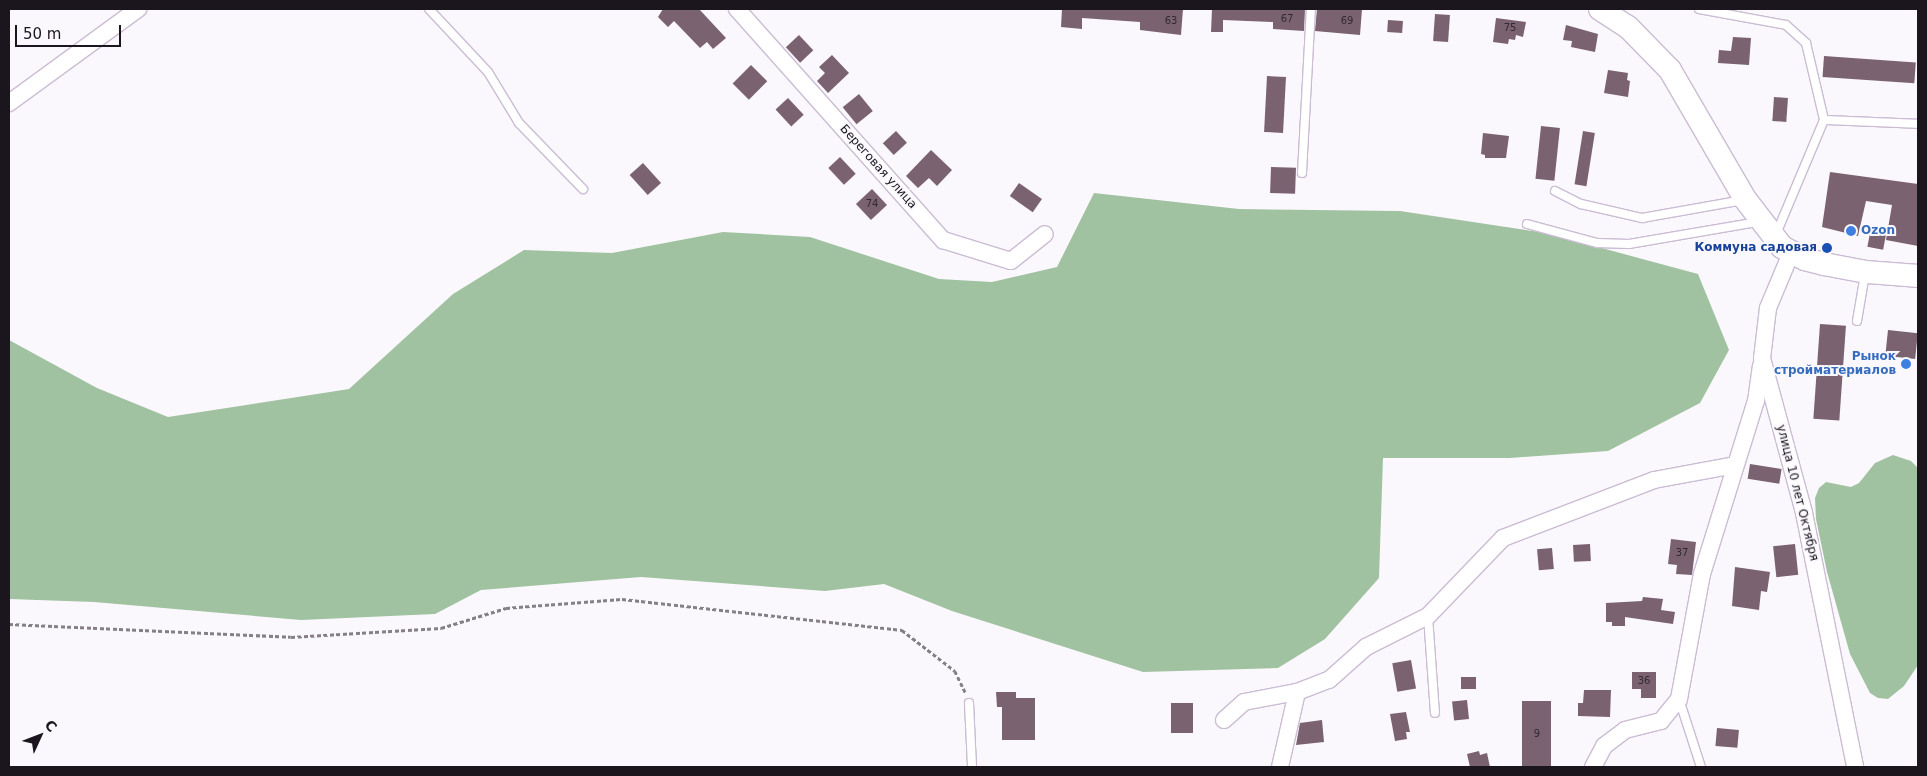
<!DOCTYPE html>
<meta charset="utf-8">
<style>
body{margin:0}
#map{position:relative;width:1927px;height:776px;overflow:hidden;background:#fbf8fd;font-family:"DejaVu Sans",sans-serif}
div>[style]{position:absolute}
.forest>*{inset:0;background:#a0c2a1}
.building>*{inset:0;background:#7a6270;transform-origin:0 0}
.path>*{height:2.5px;margin-top:-1.25px;transform-origin:0;background:repeating-linear-gradient(90deg,#848086 0 4px,transparent 0 6.5px)}
.roads{filter:drop-shadow(1px 0 #cbbcd4) drop-shadow(-1px 0 #cbbcd4) drop-shadow(0 1px #cbbcd4) drop-shadow(0 -1px #cbbcd4)}
.lane>*{height:8px;margin:-4px;padding:0 4px;transform-origin:4px;border-radius:4px;background:#fff}
.street>*{height:16px;margin:-8px;padding:0 8px;transform-origin:8px;border-radius:8px;background:#fff}
.secondary>*{height:22px;margin:-11px;padding:0 11px;transform-origin:11px;border-radius:11px;background:#fff}
.dots>*{width:14px;height:14px;translate:-50% -50%;box-sizing:border-box;border:2px solid #fbf8fd;border-radius:50%}
span{translate:-50% -50%;white-space:nowrap;text-align:center;line-height:1.15;-webkit-text-stroke:4px #fbf8fd;paint-order:stroke}
.number-label{font-size:10px;color:#332932}
.number-label span{-webkit-text-stroke-width:0}
.street-label{font-size:12px;color:#1b161e}
.shop-label{font-size:12px;color:#366cbe;font-weight:700}
.left{translate:0 -50%;text-align:left}
.right{translate:-100% -50%;text-align:right}
.transit-label{font-size:12px;color:#164399;font-weight:700}
.frame{position:absolute;inset:0;border:10px solid #1b161e;pointer-events:none}
.north{position:absolute;left:15px;top:711px;width:50px;height:50px;-webkit-text-stroke:4px #fbf8fd;paint-order:stroke;rotate:47deg;font-size:14px;font-weight:700;line-height:20px;text-align:center;color:#1b161e}
.north::after{content:'';display:block;margin:auto;width:18px;height:22px;background:#1b161e;clip-path:polygon(50% 0,100% 100%,50% 72%,0 100%)}
.scale{position:absolute;left:15px;top:25px;width:106px;height:22px;box-sizing:border-box;border:2px solid #1b161e;border-top:0;padding-left:6px;font-size:15px;line-height:18px;white-space:nowrap;color:#1b161e;-webkit-text-stroke:4px #fbf8fd;paint-order:stroke}
</style>
<div id="map">
<div class="forest">
<div style="clip-path:polygon(1094px 193px,1239px 209px,1400px 211px,1546px 233px,1698px 274px,1729px 350px,1700px 403px,1608px 451px,1510px 458px,1383px 458px,1379px 578px,1325px 639px,1278px 668px,1143px 672px,952px 611px,884px 584px,825px 591px,641px 577px,481px 590px,435px 614px,301px 620px,94px 602px,9px 599px,9px 340px,97px 388px,168px 417px,349px 389px,453px 294px,524px 250px,612px 253px,723px 232px,810px 237px,939px 279px,992px 282px,1057px 267px)"></div>
<div style="clip-path:polygon(1893px 455px,1911px 461px,1918px 468px,1918px 665px,1904px 686px,1888px 699px,1878px 698px,1870px 693px,1850px 654px,1827px 572px,1816px 519px,1815px 498px,1819px 488px,1826px 482px,1851px 487px,1859px 483px,1875px 463px)"></div>
</div>
<div class="building">
<div style="clip-path:polygon(663px 9px,699px 9px,726px 38px,713px 49px,707px 42px,700px 48px,674px 21px,668px 27px,658px 17px)"></div>
<div style="clip-path:polygon(1062px 9px,1183px 9px,1181px 35px,1140px 30px,1140px 22px,1082px 18px,1082px 29px,1061px 27px)"></div>
<div style="clip-path:polygon(1212px 9px,1305px 9px,1304px 31px,1273px 29px,1273px 22px,1223px 20px,1223px 32px,1211px 32px)"></div>
<div style="clip-path:polygon(1317px 9px,1362px 9px,1360px 35px,1315px 31px)"></div>
<div style="left:1435px;top:14px;width:15px;height:27px;rotate:4deg"></div>
<div style="clip-path:polygon(1496px 18px,1526px 22px,1523px 37px,1516px 35px,1515px 40px,1509px 39px,1508px 44px,1493px 42px)"></div>
<div style="left:1388px;top:20px;width:15px;height:12px;rotate:4deg"></div>
<div style="clip-path:polygon(1566px 25px,1598px 34px,1595px 52px,1571px 47px,1572px 41px,1563px 40px)"></div>
<div style="left:799px;top:35px;width:21px;height:18px;rotate:47deg"></div>
<div style="clip-path:polygon(1733px 37px,1751px 38px,1749px 65px,1718px 63px,1719px 50px,1731px 51px)"></div>
<div style="clip-path:polygon(832px 55px,849px 73px,828px 93px,817px 81px,825px 73px,819px 67px)"></div>
<div style="left:1824px;top:56px;width:92px;height:21px;rotate:4deg"></div>
<div style="left:751px;top:65px;width:23px;height:26px;rotate:45deg"></div>
<div style="clip-path:polygon(1608px 70px,1628px 73px,1627px 80px,1630px 81px,1628px 97px,1604px 93px)"></div>
<div style="left:1267px;top:76px;width:19px;height:56px;rotate:3deg"></div>
<div style="left:859px;top:94px;width:22px;height:21px;rotate:51deg"></div>
<div style="left:1774px;top:97px;width:14px;height:24px;rotate:4deg"></div>
<div style="left:788px;top:98px;width:23px;height:17px;rotate:47deg"></div>
<div style="left:1541px;top:126px;width:19px;height:53px;rotate:6deg"></div>
<div style="left:896px;top:131px;width:16px;height:18px;rotate:47deg"></div>
<div style="left:1583px;top:131px;width:12px;height:54px;rotate:9deg"></div>
<div style="clip-path:polygon(1483px 133px,1509px 136px,1506px 158px,1485px 158px,1485px 155px,1481px 154px)"></div>
<div style="clip-path:polygon(931px 150px,952px 170px,937px 186px,929px 178px,918px 188px,906px 176px)"></div>
<div style="left:840px;top:157px;width:23px;height:16px;rotate:47deg"></div>
<div style="left:643px;top:163px;width:27px;height:18px;rotate:48deg"></div>
<div style="left:1271px;top:167px;width:25px;height:26px;rotate:2deg"></div>
<div style="clip-path:polygon(1830px 172px,1918px 184px,1918px 246px,1886px 240px,1892px 205px,1866px 201px,1858px 236px,1822px 227px)"></div>
<div style="left:1019px;top:183px;width:28px;height:16px;rotate:35deg"></div>
<div style="left:872px;top:189px;width:22px;height:22px;rotate:47deg"></div>
<div style="left:1871px;top:228px;width:16px;height:19px;rotate:11deg"></div>
<div style="left:1820px;top:324px;width:26px;height:95px;rotate:4deg"></div>
<div style="left:1888px;top:330px;width:30px;height:26px;rotate:6deg"></div>
<div style="left:1750px;top:464px;width:32px;height:15px;rotate:9deg"></div>
<div style="clip-path:polygon(1671px 539px,1696px 542px,1692px 575px,1676px 574px,1677px 565px,1668px 564px)"></div>
<div style="left:1590px;top:544px;width:17px;height:17px;rotate:87deg"></div>
<div style="left:1795px;top:544px;width:31px;height:22px;rotate:84deg"></div>
<div style="left:1552px;top:548px;width:21px;height:15px;rotate:85deg"></div>
<div style="clip-path:polygon(1735px 567px,1770px 572px,1767px 592px,1761px 591px,1759px 610px,1732px 606px)"></div>
<div style="clip-path:polygon(1643px 597px,1663px 599px,1661px 610px,1675px 612px,1673px 624px,1625px 617px,1625px 626px,1612px 626px,1612px 622px,1606px 622px,1606px 603px,1642px 601px)"></div>
<div style="left:1411px;top:660px;width:29px;height:19px;rotate:80deg"></div>
<div style="clip-path:polygon(1632px 672px,1656px 672px,1656px 698px,1641px 698px,1641px 689px,1632px 689px)"></div>
<div style="left:1461px;top:677px;width:15px;height:12px"></div>
<div style="clip-path:polygon(1584px 690px,1611px 690px,1610px 717px,1578px 716px,1578px 703px,1583px 703px)"></div>
<div style="clip-path:polygon(996px 692px,1016px 692px,1016px 698px,1035px 698px,1035px 740px,1002px 740px,1002px 707px,997px 707px)"></div>
<div style="left:1467px;top:700px;width:19px;height:15px;rotate:84deg"></div>
<div style="left:1522px;top:701px;width:29px;height:66px"></div>
<div style="left:1171px;top:703px;width:22px;height:30px"></div>
<div style="clip-path:polygon(1406px 712px,1410px 732px,1406px 732px,1407px 739px,1395px 741px,1390px 714px)"></div>
<div style="clip-path:polygon(1322px 720px,1324px 742px,1296px 745px,1300px 723px)"></div>
<div style="left:1717px;top:728px;width:22px;height:18px;rotate:5deg"></div>
<div style="clip-path:polygon(1479px 751px,1480px 755px,1487px 753px,1490px 767px,1470px 767px,1467px 754px)"></div>
</div>
<div class="path">
<div style="left:9px;top:624px;width:282px;rotate:2.6deg"></div>
<div style="left:291px;top:637px;width:150px;rotate:-3.4deg"></div>
<div style="left:441px;top:628px;width:68px;rotate:-17.1deg"></div>
<div style="left:506px;top:608px;width:116px;rotate:-4.4deg"></div>
<div style="left:622px;top:599px;width:282px;rotate:6.3deg"></div>
<div style="left:902px;top:630px;width:67px;rotate:37.7deg"></div>
<div style="left:955px;top:671px;width:25px;rotate:64deg"></div>
</div>
<div class="roads">
<div class="lane">
<div style="left:429px;top:9px;width:86px;rotate:46.9deg"></div>
<div style="left:488px;top:72px;width:60px;rotate:58.7deg"></div>
<div style="left:519px;top:123px;width:92px;rotate:45.9deg"></div>
<div style="left:1699px;top:9px;width:88px;rotate:10.4deg"></div>
<div style="left:1786px;top:25px;width:27px;rotate:42deg"></div>
<div style="left:1806px;top:43px;width:79px;rotate:76.8deg"></div>
<div style="left:1824px;top:120px;width:124px;rotate:112.8deg"></div>
<div style="left:1824px;top:120px;width:94px;rotate:2.4deg"></div>
<div style="left:1302px;top:173px;width:164px;rotate:-86.9deg"></div>
<div style="left:1555px;top:191px;width:29px;rotate:27deg"></div>
<div style="left:1581px;top:204px;width:63px;rotate:12.9deg"></div>
<div style="left:1642px;top:218px;width:103px;rotate:-10.1deg"></div>
<div style="left:1527px;top:224px;width:73px;rotate:15.2deg"></div>
<div style="left:1597px;top:243px;width:32px;rotate:2deg"></div>
<div style="left:1629px;top:244px;width:131px;rotate:-9.7deg"></div>
<div style="left:1857px;top:321px;width:48px;rotate:-80.3deg"></div>
<div style="left:1428px;top:616px;width:97px;rotate:85.9deg"></div>
<div style="left:1679px;top:699px;width:71px;rotate:72.1deg"></div>
<div style="left:969px;top:703px;width:64px;rotate:87.3deg"></div>
</div>
<div class="street">
<div style="left:737px;top:9px;width:310px;rotate:48.3deg"></div>
<div style="left:943px;top:240px;width:71px;rotate:17.2deg"></div>
<div style="left:1011px;top:261px;width:43px;rotate:-38.5deg"></div>
<div style="left:9px;top:103px;width:160px;rotate:-36.1deg"></div>
<div style="left:1791px;top:253px;width:60px;rotate:112.7deg"></div>
<div style="left:1768px;top:308px;width:50px;rotate:96.8deg"></div>
<div style="left:1762px;top:358px;width:161px;rotate:74.8deg"></div>
<div style="left:1804px;top:513px;width:259px;rotate:78.6deg"></div>
<div style="left:1224px;top:720px;width:27px;rotate:-42deg"></div>
<div style="left:1244px;top:702px;width:54px;rotate:-10.7deg"></div>
<div style="left:1297px;top:692px;width:34px;rotate:-21deg"></div>
<div style="left:1329px;top:680px;width:50px;rotate:-41.7deg"></div>
<div style="left:1366px;top:647px;width:69px;rotate:-26.6deg"></div>
<div style="left:1428px;top:616px;width:108px;rotate:-46.1deg"></div>
<div style="left:1503px;top:538px;width:162px;rotate:-21deg"></div>
<div style="left:1654px;top:480px;width:82px;rotate:-10.5deg"></div>
<div style="left:1280px;top:767px;width:77px;rotate:-77.2deg"></div>
<div style="left:1593px;top:767px;width:24px;rotate:-62deg"></div>
<div style="left:1604px;top:746px;width:26px;rotate:-37deg"></div>
<div style="left:1625px;top:730px;width:37px;rotate:-14deg"></div>
<div style="left:1661px;top:721px;width:28px;rotate:-51deg"></div>
<div style="left:1679px;top:699px;width:127px;rotate:-79.6deg"></div>
<div style="left:1702px;top:574px;width:181px;rotate:-72.7deg"></div>
<div style="left:1756px;top:401px;width:36px;rotate:-82deg"></div>
</div>
<div class="secondary">
<div style="left:1600px;top:9px;width:33px;rotate:33deg"></div>
<div style="left:1628px;top:27px;width:60px;rotate:45.7deg"></div>
<div style="left:1670px;top:70px;width:149px;rotate:59.8deg"></div>
<div style="left:1745px;top:199px;width:61px;rotate:52.4deg"></div>
<div style="left:1782px;top:247px;width:26px;rotate:28deg"></div>
<div style="left:1805px;top:259px;width:20px;rotate:15deg"></div>
<div style="left:1824px;top:264px;width:43px;rotate:10.8deg"></div>
<div style="left:1866px;top:272px;width:52px;rotate:4.4deg"></div>
</div>
</div>
<div class="dots">
<div style="left:1851px;top:231px;background:#3f7fe0"></div>
<div style="left:1827px;top:248px;background:#1a4fb4"></div>
<div style="left:1906px;top:364px;background:#3f7fe0"></div>
</div>
<div class="number-label">
<span style="left:1287px;top:19px">67</span>
<span style="left:1171px;top:21px">63</span>
<span style="left:1347px;top:21px">69</span>
<span style="left:1510px;top:28px">75</span>
<span style="left:872px;top:204px">74</span>
<span style="left:1682px;top:553px">37</span>
<span style="left:1644px;top:681px">36</span>
<span style="left:1537px;top:734px">9</span>
</div>
<div class="street-label">
<span style="left:878px;top:167px;rotate:48deg">Береговая улица</span>
<span style="left:1797px;top:493px;rotate:76deg">улица 10 лет Октября</span>
</div>
<div class="shop-label">
<span class="left" style="left:1861px;top:231px">Ozon</span>
<span class="right" style="left:1896px;top:364px">Рынок<br>стройматериалов</span>
</div>
<div class="transit-label">
<span class="right" style="left:1817px;top:248px">Коммуна садовая</span>
</div>
<div class="frame"></div>
<div class="north">С</div>
<div class="scale">50 m</div>
</div>
